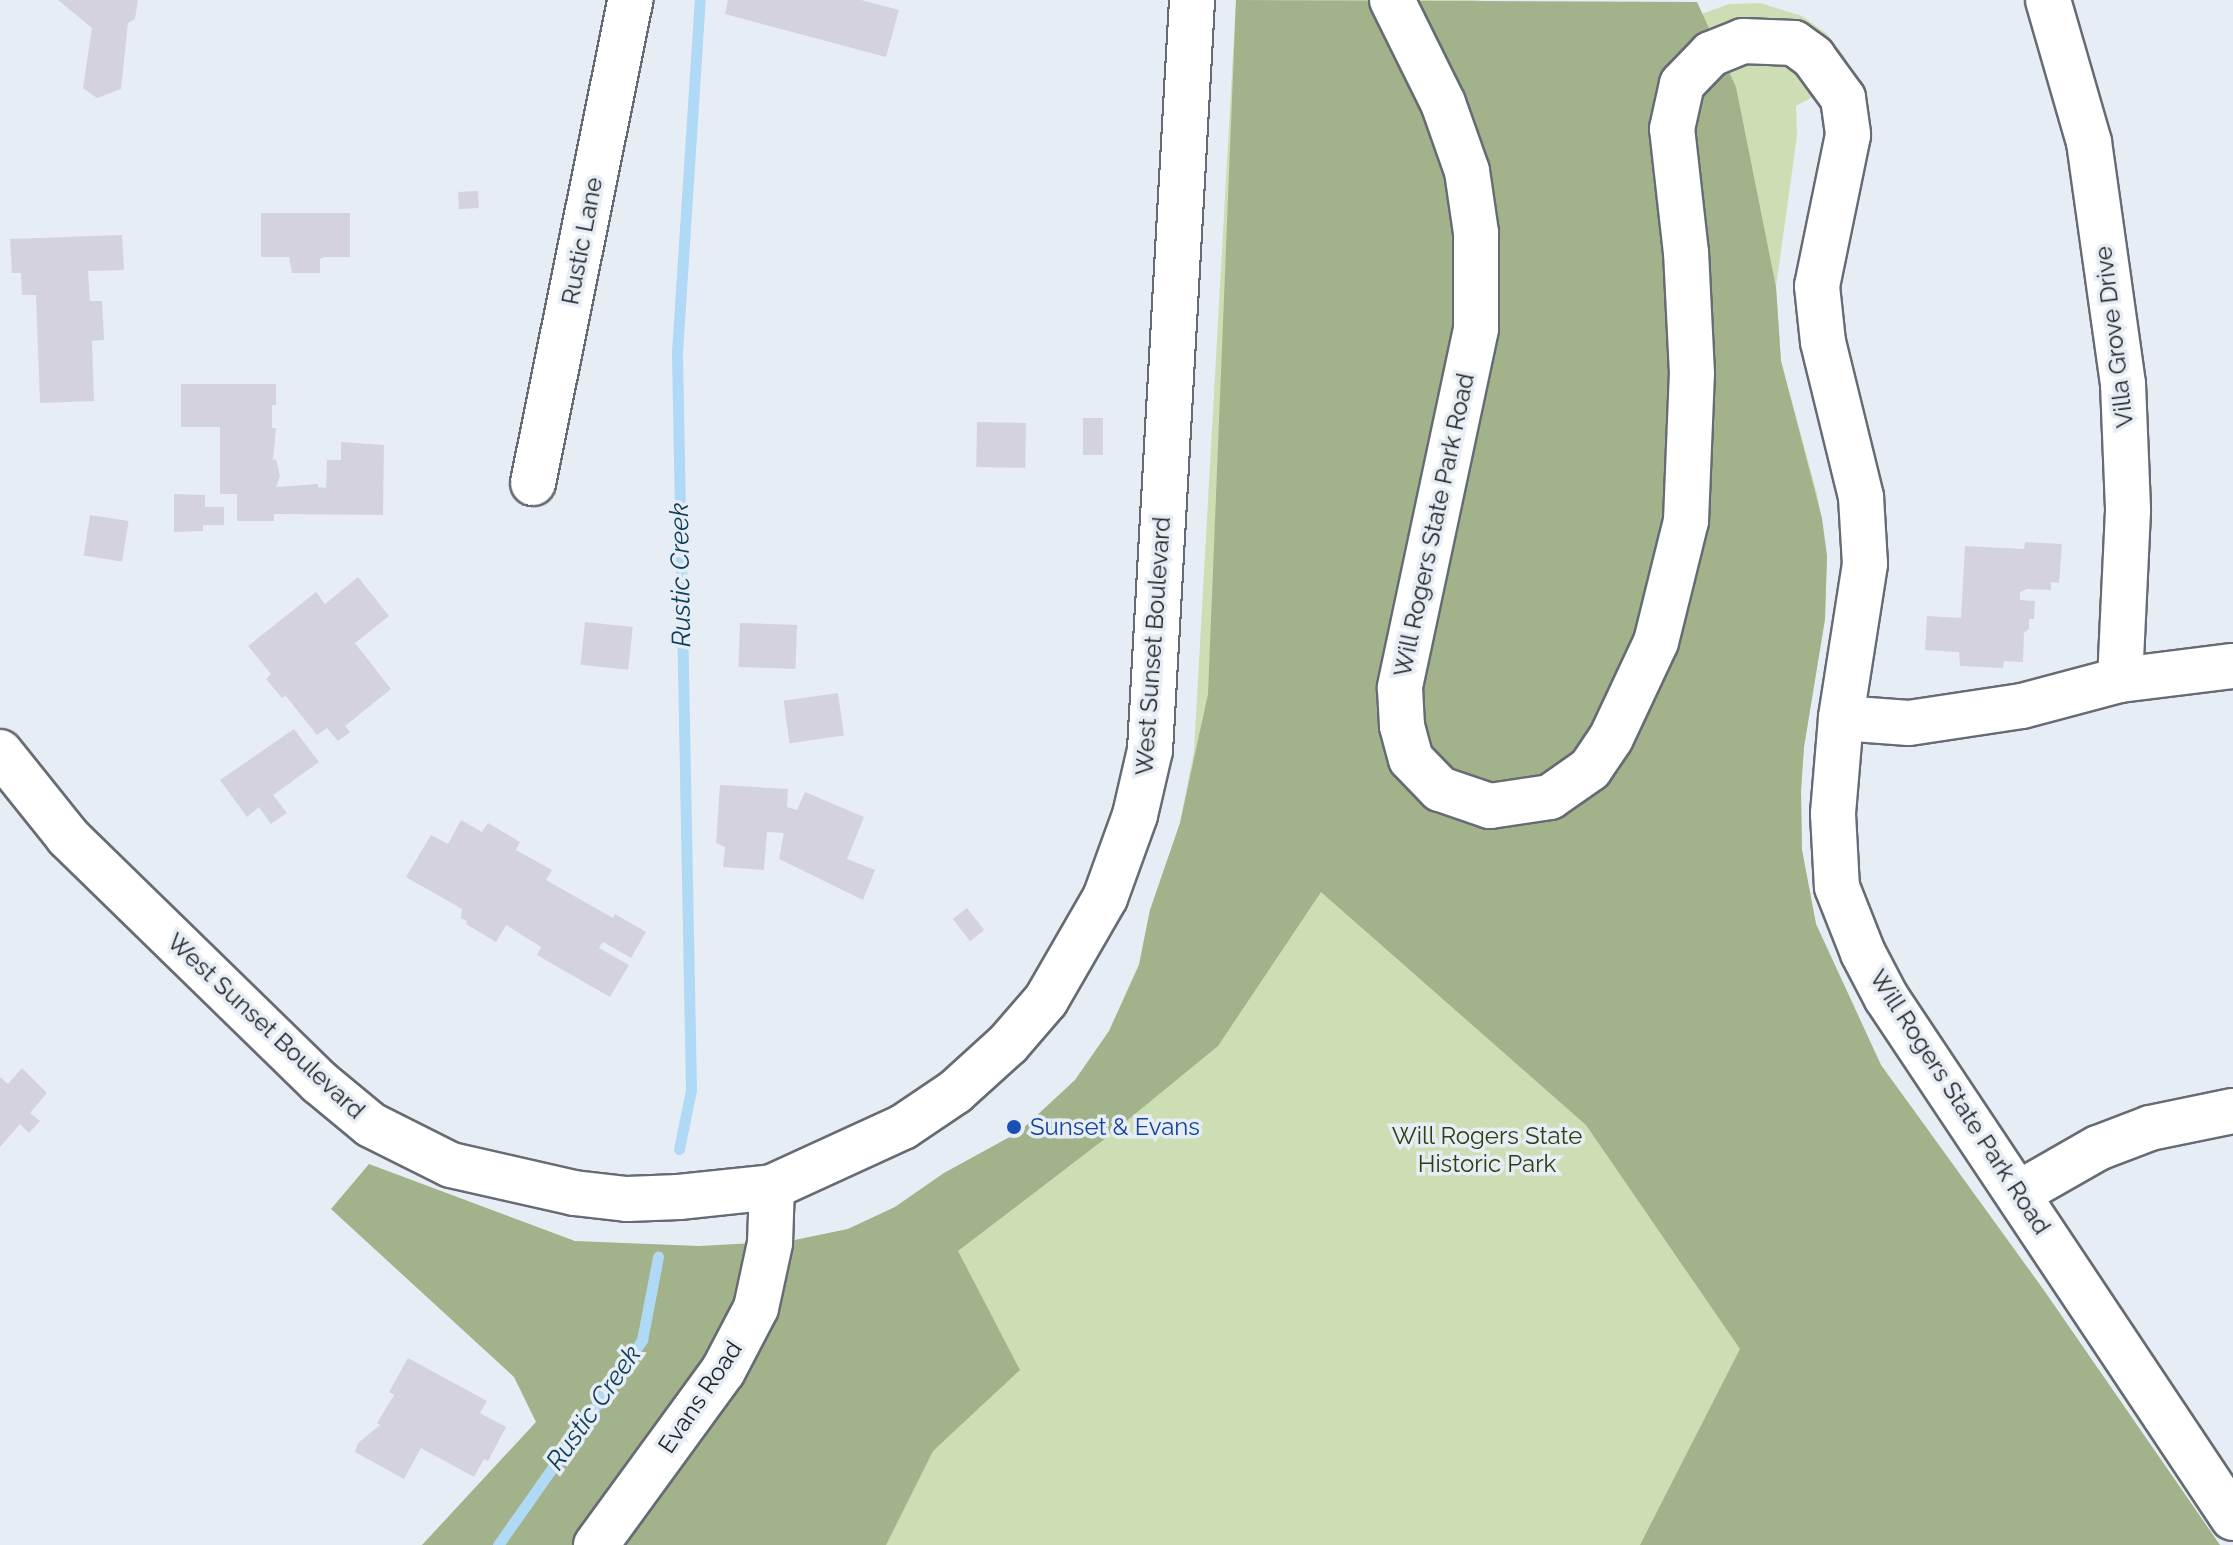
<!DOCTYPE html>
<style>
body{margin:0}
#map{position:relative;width:2233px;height:1545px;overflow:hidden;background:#e6edf5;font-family:Raleway,sans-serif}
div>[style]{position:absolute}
.green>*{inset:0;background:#cedeb4}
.forest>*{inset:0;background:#a2b28a}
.stream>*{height:11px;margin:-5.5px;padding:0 5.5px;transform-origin:5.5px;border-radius:5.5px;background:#b0d9f5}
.building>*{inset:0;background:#d4d3dd;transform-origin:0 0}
.roads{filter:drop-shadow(2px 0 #656c73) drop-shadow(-2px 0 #656c73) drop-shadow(0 2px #656c73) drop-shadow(0 -2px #656c73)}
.minor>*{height:44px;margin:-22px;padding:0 22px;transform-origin:22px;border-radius:22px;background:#fff}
.major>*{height:44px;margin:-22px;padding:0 22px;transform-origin:22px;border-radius:22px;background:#fff}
.dots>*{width:22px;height:22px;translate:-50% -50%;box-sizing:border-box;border:4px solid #e6edf5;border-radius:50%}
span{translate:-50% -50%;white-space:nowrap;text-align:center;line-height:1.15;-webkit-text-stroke:7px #e6edf5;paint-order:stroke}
.street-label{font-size:24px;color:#212326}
.transit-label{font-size:24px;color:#164399}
.left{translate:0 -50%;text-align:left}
.park-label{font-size:24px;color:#303e10}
.water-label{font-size:26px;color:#0d3f5b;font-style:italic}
</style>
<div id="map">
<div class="green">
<div style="clip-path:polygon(1236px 0,1473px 0,1688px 19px,1729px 4px,1760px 3px,1802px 16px,1827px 34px,1844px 56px,1854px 74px,1796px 106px,1797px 136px,1776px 287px,1781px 361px,1817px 494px,1827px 556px,1825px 619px,1804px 747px,1801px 791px,1802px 850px,1816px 924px,1881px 1065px,2043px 1289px,2220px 1545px,650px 1545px,790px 1241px,848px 1229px,895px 1207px,944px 1173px,1019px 1132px,1075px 1080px,1109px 1031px,1139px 964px,1150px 910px,1180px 823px,1194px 751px)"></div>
</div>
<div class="forest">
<div style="clip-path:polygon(1236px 0,1697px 2px,1736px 87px,1776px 287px,1781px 361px,1822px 518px,1827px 556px,1825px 619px,1804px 747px,1801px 791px,1802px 850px,1816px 924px,1881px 1065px,2043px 1289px,2220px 1545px,1640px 1545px,1740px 1349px,1586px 1125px,1321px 892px,1218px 1046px,1102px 1141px,958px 1251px,1020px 1370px,933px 1451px,886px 1545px,422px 1545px,536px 1422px,514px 1377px,331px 1209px,369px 1164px,575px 1241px,699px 1246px,790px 1241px,848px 1229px,895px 1207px,944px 1173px,1019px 1132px,1075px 1080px,1109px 1031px,1139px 965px,1150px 910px,1180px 823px,1208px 694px)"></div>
</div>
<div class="stream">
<div style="left:679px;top:1149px;width:60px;rotate:-78.5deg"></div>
<div style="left:691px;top:1090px;width:738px;rotate:-91.09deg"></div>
<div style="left:677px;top:352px;width:353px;rotate:-86.3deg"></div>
<div style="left:498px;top:1545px;width:251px;rotate:-54.9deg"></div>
<div style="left:642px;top:1340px;width:85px;rotate:-79.1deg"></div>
</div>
<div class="building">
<div style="clip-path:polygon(58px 0,138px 0,135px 19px,128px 23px,121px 89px,97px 98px,83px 88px,92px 28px)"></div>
<div style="clip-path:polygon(728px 0,861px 0,899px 10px,886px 57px,725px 14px)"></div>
<div style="left:478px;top:191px;width:17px;height:20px;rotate:87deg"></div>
<div style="clip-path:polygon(261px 213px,350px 213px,350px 257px,324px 257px,320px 259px,320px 273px,292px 273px,289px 257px,261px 257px)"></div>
<div style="clip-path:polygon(122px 235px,124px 270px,88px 271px,90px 301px,102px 301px,104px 340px,92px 341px,94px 401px,40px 403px,36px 295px,22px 295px,21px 273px,12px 273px,10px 239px)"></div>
<div style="clip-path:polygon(181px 384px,276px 384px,276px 405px,272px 405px,272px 428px,276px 428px,273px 460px,276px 459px,280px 476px,276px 487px,318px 484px,318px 487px,326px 488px,327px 460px,341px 460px,341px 442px,384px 445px,383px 515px,274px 514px,274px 521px,237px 521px,237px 494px,220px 494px,220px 427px,181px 427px)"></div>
<div style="left:1083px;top:418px;width:20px;height:37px"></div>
<div style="left:977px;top:422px;width:49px;height:45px;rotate:1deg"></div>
<div style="clip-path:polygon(174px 494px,205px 495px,205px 507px,224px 507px,224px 525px,203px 525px,203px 531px,174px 532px)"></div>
<div style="left:90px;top:515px;width:39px;height:41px;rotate:9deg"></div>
<div style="clip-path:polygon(2025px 542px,2062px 544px,2059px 583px,2051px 582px,2051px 590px,2027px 589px,2020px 592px,2020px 600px,2035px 601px,2034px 619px,2029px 619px,2029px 629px,2024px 633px,2023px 662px,2004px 661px,2003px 668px,1960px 666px,1959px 652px,1925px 650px,1927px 616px,1961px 618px,1965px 546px,2024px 549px)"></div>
<div style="clip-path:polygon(358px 577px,389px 616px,355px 643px,391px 689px,345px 726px,350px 732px,338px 741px,327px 728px,317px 735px,285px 695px,282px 698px,266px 679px,271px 674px,248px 646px,316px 592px,325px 604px)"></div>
<div style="left:585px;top:622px;width:48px;height:43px;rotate:6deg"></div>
<div style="left:740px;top:623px;width:57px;height:44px;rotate:2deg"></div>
<div style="left:838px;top:693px;width:43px;height:55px;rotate:82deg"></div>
<div style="clip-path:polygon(294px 729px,319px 762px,273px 795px,287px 813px,271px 824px,259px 807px,247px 817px,220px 780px)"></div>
<div style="clip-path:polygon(720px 785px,788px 789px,787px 807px,797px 810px,805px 792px,864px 817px,847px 859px,875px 870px,863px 900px,779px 859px,784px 833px,767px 832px,764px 870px,723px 867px,725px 847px,716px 843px)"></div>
<div style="clip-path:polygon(461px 820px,482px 832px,488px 823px,520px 842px,516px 850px,552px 870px,546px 880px,613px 918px,615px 914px,646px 932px,631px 958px,603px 942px,599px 948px,629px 965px,610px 997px,537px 955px,541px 947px,506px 925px,496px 942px,466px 924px,467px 921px,461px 918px,462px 909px,406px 877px,431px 835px,448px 844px)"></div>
<div style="left:967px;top:908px;width:28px;height:18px;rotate:52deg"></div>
<div style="clip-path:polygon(22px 1068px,47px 1093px,30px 1113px,40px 1121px,29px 1133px,20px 1124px,0 1147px,0 1077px,8px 1084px)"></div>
<div style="clip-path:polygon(408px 1358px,487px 1401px,480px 1413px,506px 1427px,488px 1461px,484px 1459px,474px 1477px,421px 1448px,404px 1479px,355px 1452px,358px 1443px,380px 1425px,377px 1423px,394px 1395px,389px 1392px)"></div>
</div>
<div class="roads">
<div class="minor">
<div style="left:1392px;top:0;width:115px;rotate:63.7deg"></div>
<div style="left:1443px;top:103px;width:72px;rotate:70.6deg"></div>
<div style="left:1467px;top:171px;width:63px;rotate:81.7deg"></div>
<div style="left:1476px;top:233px;width:96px;rotate:90deg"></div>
<div style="left:1476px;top:329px;width:367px;rotate:102deg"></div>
<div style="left:1400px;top:688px;width:38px;rotate:87deg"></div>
<div style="left:1402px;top:726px;width:34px;rotate:75deg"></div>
<div style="left:1411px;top:759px;width:42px;rotate:46deg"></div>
<div style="left:1440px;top:789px;width:53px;rotate:18.8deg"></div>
<div style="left:1490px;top:806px;width:61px;rotate:-8.5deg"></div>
<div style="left:1550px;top:797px;width:49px;rotate:-35deg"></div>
<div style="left:1590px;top:769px;width:37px;rotate:-56deg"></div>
<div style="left:1611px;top:738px;width:106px;rotate:-64.9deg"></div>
<div style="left:1656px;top:642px;width:125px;rotate:-76.1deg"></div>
<div style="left:1686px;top:521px;width:147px;rotate:-87.7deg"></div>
<div style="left:1692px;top:374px;width:121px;rotate:-92.8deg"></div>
<div style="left:1686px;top:253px;width:125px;rotate:-96.4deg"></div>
<div style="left:1672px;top:129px;width:46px;rotate:-77.5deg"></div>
<div style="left:1682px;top:84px;width:42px;rotate:-46deg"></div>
<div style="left:1711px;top:54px;width:35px;rotate:-22deg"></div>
<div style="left:1743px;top:41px;width:51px;rotate:2.2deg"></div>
<div style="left:1794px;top:43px;width:24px;rotate:36deg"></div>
<div style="left:1813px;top:57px;width:51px;rotate:53.8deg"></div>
<div style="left:1843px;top:98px;width:37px;rotate:82deg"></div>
<div style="left:1848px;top:135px;width:154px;rotate:101.6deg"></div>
<div style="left:1817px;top:286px;width:56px;rotate:83.9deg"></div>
<div style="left:1823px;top:342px;width:160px;rotate:76.2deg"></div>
<div style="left:1861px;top:497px;width:67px;rotate:86.6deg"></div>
<div style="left:1865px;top:564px;width:156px;rotate:98.9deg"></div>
<div style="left:1841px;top:718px;width:96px;rotate:94.8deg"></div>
<div style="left:1833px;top:814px;width:73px;rotate:86.9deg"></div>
<div style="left:1837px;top:887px;width:71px;rotate:68.5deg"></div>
<div style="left:1863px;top:953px;width:50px;rotate:62.4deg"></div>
<div style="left:1886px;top:997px;width:626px;rotate:56.34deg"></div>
<div style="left:2048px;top:0;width:148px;rotate:73.9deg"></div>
<div style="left:2089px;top:142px;width:244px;rotate:82deg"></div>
<div style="left:2123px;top:384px;width:127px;rotate:87.7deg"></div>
<div style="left:2128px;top:511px;width:169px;rotate:92.7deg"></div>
<div style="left:533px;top:483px;width:493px;rotate:-78.6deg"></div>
<div style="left:1841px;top:718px;width:68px;rotate:4.2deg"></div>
<div style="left:1909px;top:723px;width:114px;rotate:-8.6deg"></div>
<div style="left:2022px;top:706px;width:101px;rotate:-14.9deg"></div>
<div style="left:2120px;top:680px;width:114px;rotate:-7.1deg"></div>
<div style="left:2019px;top:1193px;width:91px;rotate:-29.7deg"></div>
<div style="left:2098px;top:1148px;width:56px;rotate:-21deg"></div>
<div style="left:2150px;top:1128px;width:85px;rotate:-11.6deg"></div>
<div style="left:596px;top:1545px;width:215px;rotate:-53.9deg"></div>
<div style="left:723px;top:1371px;width:71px;rotate:-62.4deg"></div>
<div style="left:756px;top:1308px;width:66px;rotate:-77.8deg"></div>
<div style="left:770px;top:1243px;width:56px;rotate:-88deg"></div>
</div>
<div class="major">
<div style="left:0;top:752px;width:109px;rotate:51.3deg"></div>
<div style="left:68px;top:837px;width:351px;rotate:44.3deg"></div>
<div style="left:319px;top:1082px;width:67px;rotate:39.6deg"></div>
<div style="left:371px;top:1125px;width:89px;rotate:26.6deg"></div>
<div style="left:451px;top:1165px;width:126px;rotate:12.8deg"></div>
<div style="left:574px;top:1193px;width:53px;rotate:6.5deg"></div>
<div style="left:627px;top:1199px;width:52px;rotate:-2.2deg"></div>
<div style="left:679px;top:1197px;width:94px;rotate:-6.1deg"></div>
<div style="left:772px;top:1187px;width:144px;rotate:-24.6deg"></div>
<div style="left:903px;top:1127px;width:63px;rotate:-33.9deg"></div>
<div style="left:955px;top:1092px;width:72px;rotate:-42.2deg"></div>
<div style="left:1008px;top:1044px;width:58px;rotate:-49.2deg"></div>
<div style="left:1046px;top:1000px;width:118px;rotate:-60deg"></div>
<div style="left:1105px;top:898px;width:88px;rotate:-70.1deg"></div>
<div style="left:1135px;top:815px;width:67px;rotate:-77deg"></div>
<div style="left:1150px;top:750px;width:751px;rotate:-86.79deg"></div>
</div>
</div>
<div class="dots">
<div style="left:1014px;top:1127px;background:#1a4fb4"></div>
</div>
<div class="street-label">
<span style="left:582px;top:241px;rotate:-79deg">Rustic Lane</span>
<span style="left:2114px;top:337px;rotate:-97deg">Villa Grove Drive</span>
<span style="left:1434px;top:525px;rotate:-78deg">Will Rogers State Park Road</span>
<span style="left:1153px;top:646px;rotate:-86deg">West Sunset Boulevard</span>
<span style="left:266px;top:1026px;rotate:43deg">West Sunset Boulevard</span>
<span style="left:1960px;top:1102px;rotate:57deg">Will Rogers State Park Road</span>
<span style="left:700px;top:1397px;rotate:-56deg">Evans Road</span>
</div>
<div class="transit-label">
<span class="left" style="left:1030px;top:1127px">Sunset &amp; Evans</span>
</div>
<div class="park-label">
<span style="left:1487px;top:1150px">Will Rogers State<br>Historic Park</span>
</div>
<div class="water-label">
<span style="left:681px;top:575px;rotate:-91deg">Rustic Creek</span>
<span style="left:594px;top:1408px;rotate:-55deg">Rustic Creek</span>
</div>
</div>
